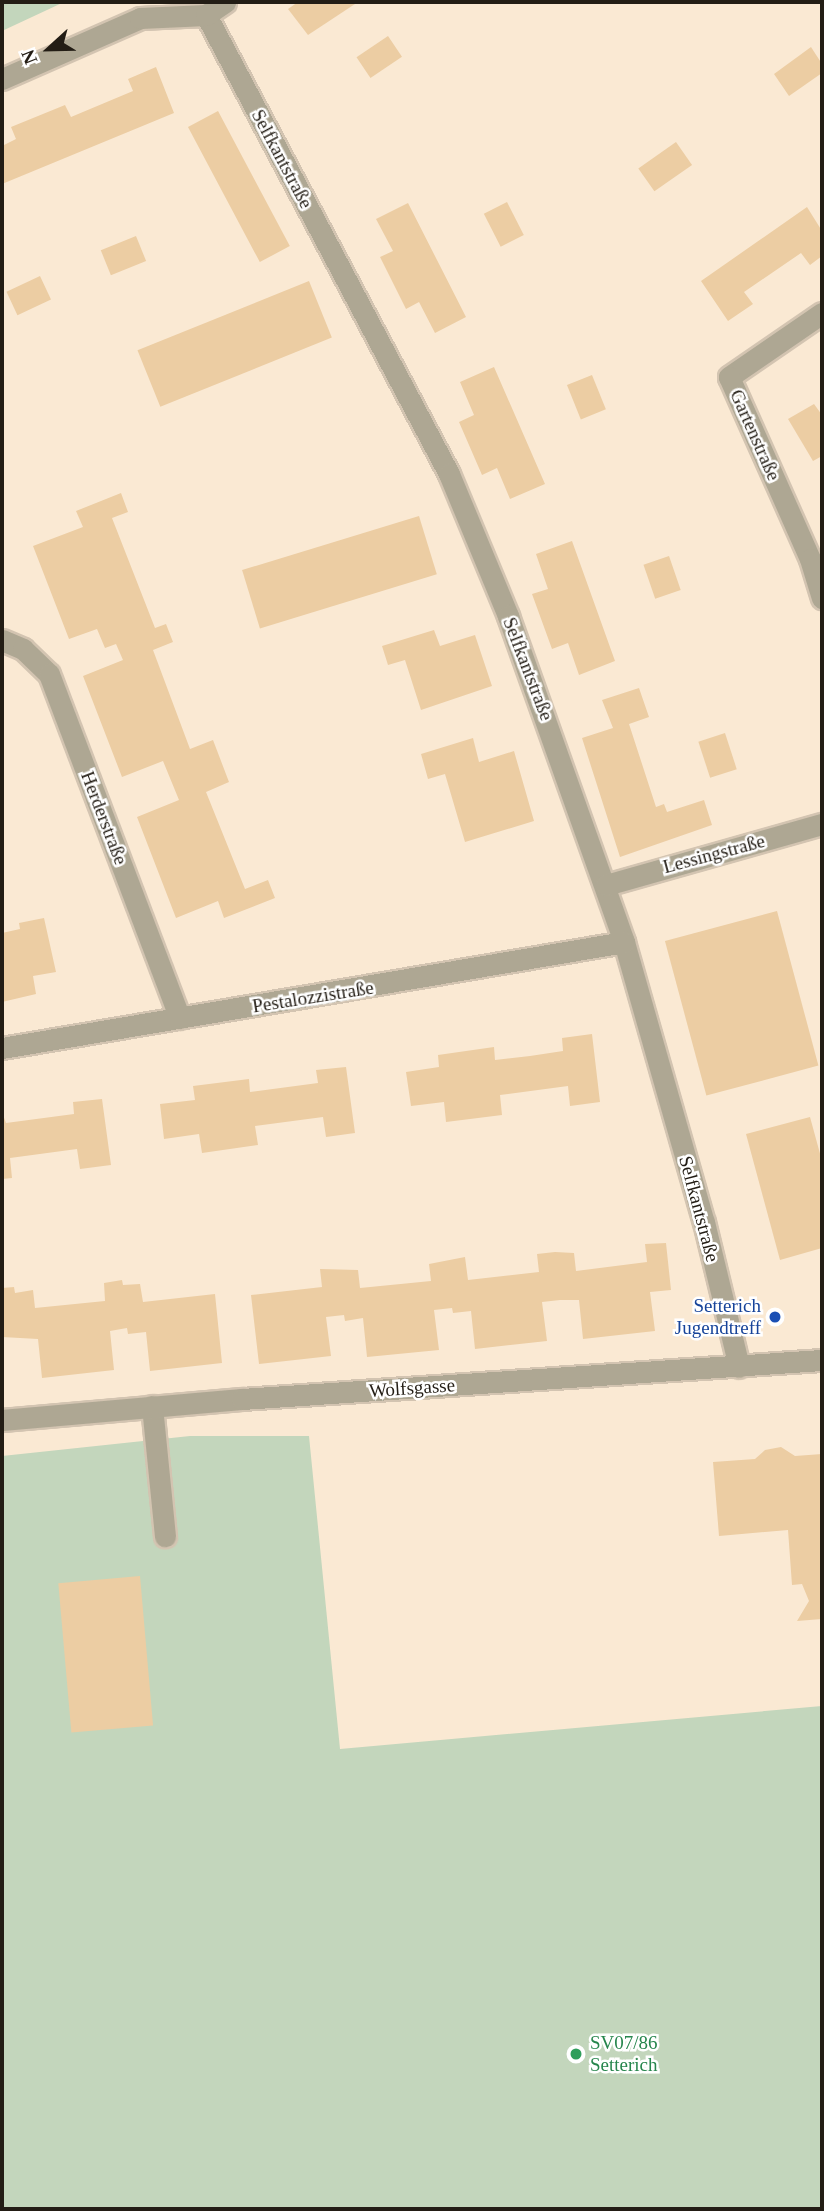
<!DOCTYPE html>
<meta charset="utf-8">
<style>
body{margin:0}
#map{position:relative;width:824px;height:2211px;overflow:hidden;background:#fae9d3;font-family:"Times New Roman",serif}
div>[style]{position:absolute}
.green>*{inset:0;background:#c3d6bc}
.building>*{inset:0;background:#eccda3;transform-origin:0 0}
.roads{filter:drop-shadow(2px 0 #d3c4b1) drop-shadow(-2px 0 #d3c4b1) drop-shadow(0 2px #d3c4b1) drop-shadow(0 -2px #d3c4b1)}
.service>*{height:21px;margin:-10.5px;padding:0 10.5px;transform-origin:10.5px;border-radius:10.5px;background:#aea793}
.minor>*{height:21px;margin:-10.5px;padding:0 10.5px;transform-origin:10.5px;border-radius:10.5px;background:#aea793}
.dots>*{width:19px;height:19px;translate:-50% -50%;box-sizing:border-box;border:4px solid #fff;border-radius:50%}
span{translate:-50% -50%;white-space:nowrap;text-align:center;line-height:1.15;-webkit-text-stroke:5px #fff;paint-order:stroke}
.street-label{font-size:19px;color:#231d15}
.transit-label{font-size:19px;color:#164399}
.right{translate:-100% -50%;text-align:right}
.leisure-label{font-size:19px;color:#27864d}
.left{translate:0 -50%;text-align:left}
.frame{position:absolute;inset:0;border:4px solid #231d15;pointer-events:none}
.north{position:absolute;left:14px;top:14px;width:70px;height:70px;-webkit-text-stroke:5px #fff;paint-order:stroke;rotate:248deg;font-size:19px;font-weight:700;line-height:28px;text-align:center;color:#231d15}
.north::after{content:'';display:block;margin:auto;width:24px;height:32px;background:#231d15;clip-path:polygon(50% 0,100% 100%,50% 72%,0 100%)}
</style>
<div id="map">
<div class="green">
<div style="clip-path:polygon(2px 2px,62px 2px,62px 3px,2px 31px)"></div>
<div style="clip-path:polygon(190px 1436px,309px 1436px,340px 1749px,822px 1706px,822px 2209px,2px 2209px,2px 1456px)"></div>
</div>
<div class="building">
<div style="clip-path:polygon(298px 2px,358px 2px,308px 35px,288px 9px)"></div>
<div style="left:388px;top:36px;width:25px;height:38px;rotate:56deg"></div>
<div style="clip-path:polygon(811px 47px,822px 64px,822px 73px,789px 96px,774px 74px)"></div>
<div style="clip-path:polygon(156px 67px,174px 113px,2px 184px,2px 146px,16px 139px,11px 127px,65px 105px,71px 117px,133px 91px,128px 79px)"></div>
<div style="left:218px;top:111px;width:153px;height:34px;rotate:62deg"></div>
<div style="left:676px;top:142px;width:28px;height:46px;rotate:55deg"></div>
<div style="left:507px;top:202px;width:37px;height:26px;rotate:63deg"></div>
<div style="clip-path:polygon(408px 203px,466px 317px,435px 333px,419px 302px,406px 309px,380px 257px,393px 251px,376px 219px)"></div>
<div style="clip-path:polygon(807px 207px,822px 231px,822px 256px,810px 265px,801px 253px,744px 292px,753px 304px,728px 321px,701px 281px)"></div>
<div style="left:136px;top:236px;width:27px;height:38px;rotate:68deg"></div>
<div style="left:40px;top:276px;width:26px;height:37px;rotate:65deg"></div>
<div style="left:309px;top:281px;width:61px;height:185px;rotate:68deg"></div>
<div style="clip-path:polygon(494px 367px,545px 484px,510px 499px,497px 468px,482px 475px,459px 422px,474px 415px,460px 382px)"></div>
<div style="left:592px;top:375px;width:37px;height:27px;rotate:68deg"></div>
<div style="clip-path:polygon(814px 404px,822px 415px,822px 456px,813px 461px,788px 419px)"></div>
<div style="clip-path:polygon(121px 493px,128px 512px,112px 518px,155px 628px,166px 624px,173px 642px,153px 650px,190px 749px,213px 740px,229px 782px,206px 792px,245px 889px,268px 880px,275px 898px,224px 918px,218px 901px,176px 918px,137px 817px,179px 800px,163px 761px,122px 777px,83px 676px,123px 660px,116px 644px,105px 648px,97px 629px,69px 639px,33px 546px,83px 527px,76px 511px)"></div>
<div style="left:419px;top:516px;width:61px;height:185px;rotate:73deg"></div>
<div style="clip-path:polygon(572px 541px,615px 661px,579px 675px,568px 643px,552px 649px,532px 594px,548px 589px,536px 554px)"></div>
<div style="left:669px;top:556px;width:36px;height:27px;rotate:71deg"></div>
<div style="clip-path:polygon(434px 630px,440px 646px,475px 635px,492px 686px,421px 710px,405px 660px,388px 665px,382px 646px)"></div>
<div style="clip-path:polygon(639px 688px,649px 717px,629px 724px,656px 807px,664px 804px,667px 812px,704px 800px,712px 825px,620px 857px,582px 738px,613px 728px,602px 700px)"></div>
<div style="left:725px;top:733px;width:38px;height:28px;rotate:72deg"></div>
<div style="clip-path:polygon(473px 738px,479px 762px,514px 751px,534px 821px,465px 842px,445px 774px,428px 779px,421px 754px)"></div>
<div style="left:777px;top:911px;width:160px;height:116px;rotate:75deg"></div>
<div style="clip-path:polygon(44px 918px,56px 972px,33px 976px,36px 994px,2px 1002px,2px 933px,20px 929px,19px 923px)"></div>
<div style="clip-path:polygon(592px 1034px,600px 1102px,570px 1106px,568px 1086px,500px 1095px,502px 1115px,446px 1122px,444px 1102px,411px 1106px,406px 1072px,439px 1067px,438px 1055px,494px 1047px,495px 1060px,530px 1056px,563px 1051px,562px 1038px)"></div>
<div style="clip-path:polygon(346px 1067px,355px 1133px,326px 1137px,323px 1117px,255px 1126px,258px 1145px,202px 1153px,199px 1134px,164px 1139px,160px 1104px,195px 1100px,193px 1086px,249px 1079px,250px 1092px,318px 1083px,316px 1070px)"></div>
<div style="clip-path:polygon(102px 1099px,111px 1165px,80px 1169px,77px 1149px,10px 1158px,12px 1178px,2px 1179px,2px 1112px,6px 1123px,74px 1114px,73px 1102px)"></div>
<div style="clip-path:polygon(810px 1117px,822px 1161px,822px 1248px,780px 1260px,746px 1134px)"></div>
<div style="clip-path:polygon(666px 1243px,671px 1290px,650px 1292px,655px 1331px,583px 1339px,579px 1300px,560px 1300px,542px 1302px,547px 1341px,475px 1349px,471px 1311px,453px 1313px,452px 1308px,434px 1310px,439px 1350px,367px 1357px,363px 1318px,345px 1321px,344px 1315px,326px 1317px,331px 1356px,259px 1364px,251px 1295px,322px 1287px,320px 1269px,358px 1270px,360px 1288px,431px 1281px,429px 1264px,465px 1257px,468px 1280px,539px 1272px,537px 1254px,555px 1252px,574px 1253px,576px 1271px,647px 1262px,645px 1244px)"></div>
<div style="clip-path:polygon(122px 1280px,123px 1285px,140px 1284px,143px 1302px,215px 1294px,222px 1363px,150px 1371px,146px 1332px,128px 1334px,127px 1328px,110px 1331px,114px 1370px,42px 1378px,38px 1339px,2px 1337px,2px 1288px,14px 1287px,15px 1293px,33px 1290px,35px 1308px,105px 1301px,104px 1283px)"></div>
<div style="clip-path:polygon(781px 1447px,795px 1456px,822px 1454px,822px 1619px,797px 1621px,809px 1601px,802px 1584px,792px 1585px,788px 1530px,719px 1536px,713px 1462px,755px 1459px,765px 1450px)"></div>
<div style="left:140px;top:1576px;width:150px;height:82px;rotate:85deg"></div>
</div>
<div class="roads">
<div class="service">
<div style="left:152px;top:1406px;width:131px;rotate:84.3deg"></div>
</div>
<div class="minor">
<div style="left:206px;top:15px;width:519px;rotate:62.1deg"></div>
<div style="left:449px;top:474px;width:154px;rotate:67.4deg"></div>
<div style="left:508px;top:616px;width:346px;rotate:70.4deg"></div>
<div style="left:624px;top:942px;width:291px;rotate:74.1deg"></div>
<div style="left:704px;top:1222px;width:149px;rotate:76.4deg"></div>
<div style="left:2px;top:79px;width:151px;rotate:-23.8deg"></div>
<div style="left:140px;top:18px;width:66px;rotate:-2.6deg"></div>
<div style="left:206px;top:15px;width:23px;rotate:-34deg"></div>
<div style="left:822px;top:313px;width:113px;rotate:145.5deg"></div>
<div style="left:729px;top:377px;width:199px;rotate:66deg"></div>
<div style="left:810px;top:559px;width:41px;rotate:72.9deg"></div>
<div style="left:2px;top:640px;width:23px;rotate:23deg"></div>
<div style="left:23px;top:649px;width:36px;rotate:44deg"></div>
<div style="left:49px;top:674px;width:368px;rotate:69.2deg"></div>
<div style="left:606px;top:885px;width:224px;rotate:-15.8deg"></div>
<div style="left:2px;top:1048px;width:631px;rotate:-9.67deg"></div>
<div style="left:2px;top:1420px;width:241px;rotate:-5deg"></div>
<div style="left:242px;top:1399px;width:581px;rotate:-3.85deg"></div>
</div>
</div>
<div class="dots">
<div style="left:775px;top:1317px;background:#1a4fb4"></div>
<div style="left:576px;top:2054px;background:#2e9e5b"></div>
</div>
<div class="street-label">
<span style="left:282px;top:159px;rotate:62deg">Selfkantstraße</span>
<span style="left:755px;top:435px;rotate:66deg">Gartenstraße</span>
<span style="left:528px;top:669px;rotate:69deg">Selfkantstraße</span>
<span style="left:104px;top:818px;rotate:69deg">Herderstraße</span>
<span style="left:714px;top:854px;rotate:-15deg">Lessingstraße</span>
<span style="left:313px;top:997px;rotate:-9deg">Pestalozzistraße</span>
<span style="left:699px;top:1209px;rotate:75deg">Selfkantstraße</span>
<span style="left:412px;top:1388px;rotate:-4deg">Wolfsgasse</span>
</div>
<div class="transit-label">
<span class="right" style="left:761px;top:1317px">Setterich<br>Jugendtreff</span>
</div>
<div class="leisure-label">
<span class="left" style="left:590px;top:2054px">SV07/86<br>Setterich</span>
</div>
<div class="frame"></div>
<div class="north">N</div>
</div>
